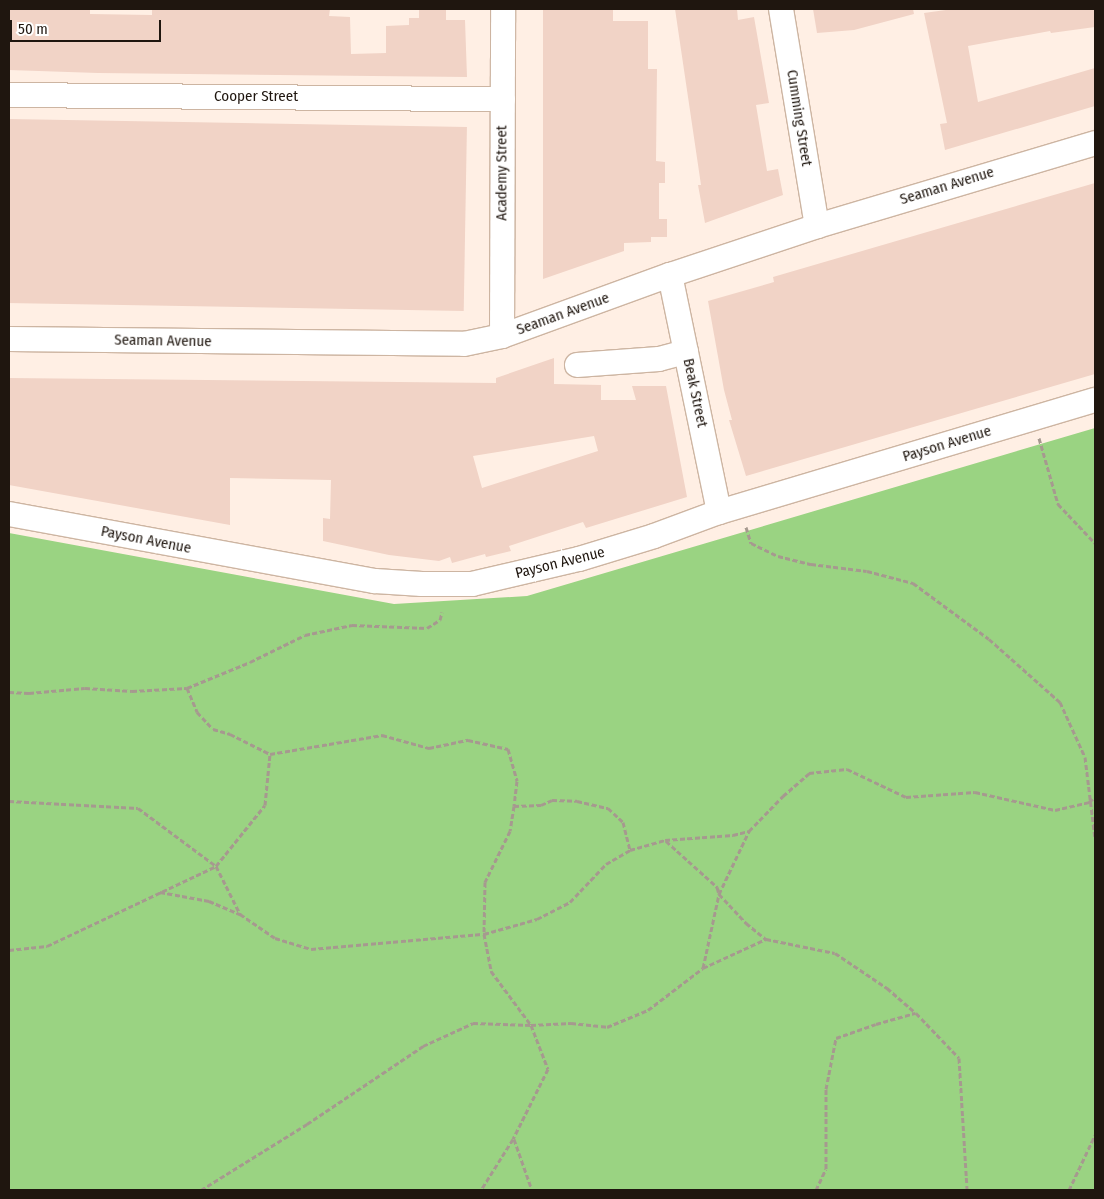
<!DOCTYPE html>
<style>
body{margin:0}
#map{position:relative;width:1104px;height:1199px;overflow:hidden;background:#ffefe4;font-family:"Fira Sans Condensed",sans-serif}
div>[style]{position:absolute}
.forest>*{inset:0;background:#9ad382}
.building>*{inset:0;background:#f1d3c6;transform-origin:0 0}
.path>*{height:3px;margin-top:-1.5px;transform-origin:0;background:repeating-linear-gradient(90deg,#a6998f 0 5px,transparent 0 7.5px)}
.roads{filter:drop-shadow(1px 0 #cdb5a2) drop-shadow(-1px 0 #cdb5a2) drop-shadow(0 1px #cdb5a2) drop-shadow(0 -1px #cdb5a2)}
.minor>*{height:24px;margin:-12px;padding:0 12px;transform-origin:12px;border-radius:12px;background:#fff}
span{translate:-50% -50%;white-space:nowrap;text-align:center;line-height:1.15;-webkit-text-stroke:5px #fff;paint-order:stroke}
.street-label{font-size:15px;color:#1f160f}
.frame{position:absolute;inset:0;border:10px solid #1f160f;pointer-events:none}
.scale{position:absolute;left:10px;top:20px;width:151px;height:22px;box-sizing:border-box;border:2px solid #1f160f;border-top:0;padding-left:6px;font-size:15px;line-height:18px;white-space:nowrap;color:#1f160f;-webkit-text-stroke:4px #fff;paint-order:stroke}
</style>
<div id="map">
<div class="forest">
<div style="clip-path:polygon(1095px 428px,1095px 1190px,9px 1190px,9px 533px,394px 604px,527px 596px)"></div>
</div>
<div class="building">
<div style="clip-path:polygon(9px 9px,90px 9px,90px 14px,152px 15px,152px 9px,330px 9px,329px 16px,350px 17px,351px 54px,386px 53px,386px 26px,409px 25px,409px 18px,419px 18px,419px 9px,446px 9px,446px 20px,465px 20px,467px 77px,98px 73px,9px 70px)"></div>
<div style="clip-path:polygon(543px 9px,613px 9px,613px 21px,648px 21px,648px 69px,657px 69px,656px 161px,665px 162px,665px 183px,659px 183px,659px 219px,667px 219px,667px 237px,651px 237px,651px 242px,624px 243px,624px 251px,543px 279px)"></div>
<div style="clip-path:polygon(675px 9px,737px 9px,738px 20px,754px 17px,769px 103px,756px 105px,767px 171px,778px 169px,783px 195px,705px 223px,698px 185px,701px 185px)"></div>
<div style="clip-path:polygon(813px 9px,913px 9px,914px 14px,854px 30px,817px 33px)"></div>
<div style="clip-path:polygon(953px 9px,1095px 9px,1095px 27px,1051px 33px,1050px 31px,968px 46px,978px 102px,1095px 68px,1095px 106px,945px 150px,940px 124px,947px 123px,924px 13px)"></div>
<div style="left:9px;top:119px;width:458px;height:184px;rotate:1deg"></div>
<div style="clip-path:polygon(1095px 183px,1095px 374px,746px 476px,729px 420px,732px 420px,724px 390px,708px 301px,774px 282px,773px 277px)"></div>
<div style="clip-path:polygon(evenodd,554px 358px,554px 384px,601px 385px,601px 400px,636px 400px,632px 386px,666px 386px,687px 497px,586px 528px,583px 522px,509px 546px,511px 551px,486px 557px,485px 554px,452px 563px,450px 557px,439px 561px,389px 555px,323px 541px,323px 518px,330px 519px,331px 480px,230px 478px,230px 525px,9px 485px,9px 378px,496px 383px,496px 378px,554px 358px,594px 436px,598px 451px,482px 488px,473px 456px,594px 436px)"></div>
</div>
<div class="path">
<div style="left:1039px;top:438px;width:69px;rotate:73.9deg"></div>
<div style="left:1058px;top:504px;width:54px;rotate:46.5deg"></div>
<div style="left:746px;top:527px;width:17px;rotate:73deg"></div>
<div style="left:751px;top:543px;width:30px;rotate:26deg"></div>
<div style="left:778px;top:556px;width:34px;rotate:14deg"></div>
<div style="left:811px;top:564px;width:56px;rotate:7.1deg"></div>
<div style="left:867px;top:571px;width:48px;rotate:14.6deg"></div>
<div style="left:913px;top:583px;width:94px;rotate:36.4deg"></div>
<div style="left:989px;top:639px;width:95px;rotate:41.6deg"></div>
<div style="left:1060px;top:702px;width:60px;rotate:65.6deg"></div>
<div style="left:1085px;top:757px;width:83px;rotate:83deg"></div>
<div style="left:187px;top:688px;width:26px;rotate:67deg"></div>
<div style="left:197px;top:712px;width:23px;rotate:47deg"></div>
<div style="left:213px;top:729px;width:18px;rotate:16deg"></div>
<div style="left:230px;top:734px;width:45px;rotate:26.6deg"></div>
<div style="left:9px;top:692px;width:20px;rotate:3deg"></div>
<div style="left:29px;top:693px;width:56px;rotate:-5.1deg"></div>
<div style="left:85px;top:688px;width:47px;rotate:3.7deg"></div>
<div style="left:132px;top:691px;width:55px;rotate:-3.1deg"></div>
<div style="left:187px;top:688px;width:68px;rotate:-22.4deg"></div>
<div style="left:250px;top:662px;width:61px;rotate:-26.1deg"></div>
<div style="left:305px;top:635px;width:48px;rotate:-12deg"></div>
<div style="left:352px;top:625px;width:75px;rotate:2.3deg"></div>
<div style="left:427px;top:628px;width:15px;rotate:-32deg"></div>
<div style="left:440px;top:620px;width:8px;rotate:-76deg"></div>
<div style="left:9px;top:801px;width:129px;rotate:3.1deg"></div>
<div style="left:138px;top:808px;width:97px;rotate:36.6deg"></div>
<div style="left:216px;top:866px;width:54px;rotate:63.4deg"></div>
<div style="left:240px;top:914px;width:42px;rotate:34.4deg"></div>
<div style="left:275px;top:938px;width:38px;rotate:17deg"></div>
<div style="left:311px;top:949px;width:174px;rotate:-5deg"></div>
<div style="left:484px;top:934px;width:55px;rotate:-15.8deg"></div>
<div style="left:537px;top:919px;width:37px;rotate:-27deg"></div>
<div style="left:570px;top:902px;width:52px;rotate:-46.5deg"></div>
<div style="left:606px;top:864px;width:28px;rotate:-30deg"></div>
<div style="left:630px;top:850px;width:36px;rotate:-16deg"></div>
<div style="left:665px;top:840px;width:68px;rotate:-4.2deg"></div>
<div style="left:733px;top:835px;width:16px;rotate:-14deg"></div>
<div style="left:749px;top:831px;width:49px;rotate:-45.8deg"></div>
<div style="left:783px;top:796px;width:35px;rotate:-41deg"></div>
<div style="left:809px;top:773px;width:38px;rotate:-6deg"></div>
<div style="left:847px;top:769px;width:65px;rotate:25.4deg"></div>
<div style="left:906px;top:797px;width:69px;rotate:-4.1deg"></div>
<div style="left:975px;top:792px;width:82px;rotate:12.7deg"></div>
<div style="left:1055px;top:810px;width:35px;rotate:-13deg"></div>
<div style="left:1089px;top:802px;width:8px;rotate:-40deg"></div>
<div style="left:514px;top:806px;width:27px;rotate:-2deg"></div>
<div style="left:541px;top:805px;width:12px;rotate:-24deg"></div>
<div style="left:552px;top:800px;width:25px;rotate:2deg"></div>
<div style="left:577px;top:801px;width:32px;rotate:13deg"></div>
<div style="left:608px;top:808px;width:21px;rotate:43deg"></div>
<div style="left:623px;top:822px;width:29px;rotate:76deg"></div>
<div style="left:666px;top:841px;width:69px;rotate:42deg"></div>
<div style="left:717px;top:887px;width:7px;rotate:74deg"></div>
<div style="left:719px;top:894px;width:40px;rotate:47deg"></div>
<div style="left:746px;top:923px;width:26px;rotate:39deg"></div>
<div style="left:160px;top:892px;width:50px;rotate:10.4deg"></div>
<div style="left:209px;top:901px;width:34px;rotate:23deg"></div>
<div style="left:9px;top:950px;width:38px;rotate:-6deg"></div>
<div style="left:47px;top:946px;width:187px;rotate:-25.3deg"></div>
<div style="left:216px;top:866px;width:78px;rotate:-51.2deg"></div>
<div style="left:265px;top:805px;width:51px;rotate:-84.4deg"></div>
<div style="left:270px;top:754px;width:114px;rotate:-9.6deg"></div>
<div style="left:382px;top:735px;width:49px;rotate:15.5deg"></div>
<div style="left:429px;top:748px;width:40px;rotate:-12deg"></div>
<div style="left:468px;top:740px;width:41px;rotate:12.7deg"></div>
<div style="left:508px;top:749px;width:33px;rotate:74deg"></div>
<div style="left:517px;top:781px;width:25px;rotate:97deg"></div>
<div style="left:514px;top:806px;width:25px;rotate:99deg"></div>
<div style="left:510px;top:831px;width:57px;rotate:116.1deg"></div>
<div style="left:485px;top:882px;width:52px;rotate:91.1deg"></div>
<div style="left:484px;top:934px;width:38px;rotate:79deg"></div>
<div style="left:491px;top:971px;width:67px;rotate:53.5deg"></div>
<div style="left:531px;top:1025px;width:47px;rotate:68.9deg"></div>
<div style="left:548px;top:1069px;width:78px;rotate:116.6deg"></div>
<div style="left:513px;top:1139px;width:60px;rotate:122.1deg"></div>
<div style="left:703px;top:968px;width:76px;rotate:-77.8deg"></div>
<div style="left:719px;top:894px;width:70px;rotate:-64.5deg"></div>
<div style="left:514px;top:1139px;width:54px;rotate:70.6deg"></div>
<div style="left:201px;top:1190px;width:125px;rotate:-31.9deg"></div>
<div style="left:307px;top:1124px;width:140px;rotate:-33.9deg"></div>
<div style="left:423px;top:1046px;width:55px;rotate:-24.7deg"></div>
<div style="left:473px;top:1023px;width:58px;rotate:2deg"></div>
<div style="left:531px;top:1025px;width:40px;rotate:-2.9deg"></div>
<div style="left:571px;top:1023px;width:36px;rotate:6deg"></div>
<div style="left:607px;top:1027px;width:44px;rotate:-22.5deg"></div>
<div style="left:648px;top:1010px;width:69px;rotate:-37.4deg"></div>
<div style="left:703px;top:968px;width:69px;rotate:-24.7deg"></div>
<div style="left:766px;top:939px;width:70px;rotate:11.5deg"></div>
<div style="left:835px;top:953px;width:63px;rotate:33.9deg"></div>
<div style="left:887px;top:988px;width:38px;rotate:41deg"></div>
<div style="left:916px;top:1013px;width:62px;rotate:46.3deg"></div>
<div style="left:959px;top:1058px;width:132px;rotate:86.5deg"></div>
<div style="left:816px;top:1190px;width:23px;rotate:-65deg"></div>
<div style="left:826px;top:1169px;width:80px;rotate:-90deg"></div>
<div style="left:826px;top:1089px;width:52px;rotate:-78.9deg"></div>
<div style="left:836px;top:1038px;width:42px;rotate:-19.3deg"></div>
<div style="left:876px;top:1024px;width:41px;rotate:-15.8deg"></div>
<div style="left:1069px;top:1190px;width:61px;rotate:-64.7deg"></div>
</div>
<div class="roads">
<div class="minor">
<div style="left:781px;top:9px;width:220px;rotate:80.6deg"></div>
<div style="left:9px;top:95px;width:494px;rotate:0.5deg"></div>
<div style="left:670px;top:275px;width:242px;rotate:78.3deg"></div>
<div style="left:502px;top:336px;width:327px;rotate:-89.8deg"></div>
<div style="left:9px;top:339px;width:455px;rotate:0.6deg"></div>
<div style="left:464px;top:344px;width:39px;rotate:-12deg"></div>
<div style="left:502px;top:336px;width:179px;rotate:-20deg"></div>
<div style="left:670px;top:275px;width:155px;rotate:-18.4deg"></div>
<div style="left:817px;top:226px;width:290px;rotate:-16.6deg"></div>
<div style="left:577px;top:365px;width:82px;rotate:-4.2deg"></div>
<div style="left:659px;top:359px;width:28px;rotate:-15deg"></div>
<div style="left:9px;top:514px;width:372px;rotate:10.4deg"></div>
<div style="left:375px;top:581px;width:47px;rotate:3.7deg"></div>
<div style="left:422px;top:584px;width:50px"></div>
<div style="left:472px;top:584px;width:110px;rotate:-13.2deg"></div>
<div style="left:579px;top:559px;width:78px;rotate:-17deg"></div>
<div style="left:654px;top:536px;width:69px;rotate:-20.3deg"></div>
<div style="left:719px;top:512px;width:392px;rotate:-16.6deg"></div>
</div>
</div>
<div class="street-label">
<span style="left:256px;top:97px">Cooper Street</span>
<span style="left:799px;top:118px;rotate:81deg">Cumming Street</span>
<span style="left:502px;top:173px;rotate:-90deg">Academy Street</span>
<span style="left:947px;top:186px;rotate:-17deg">Seaman Avenue</span>
<span style="left:563px;top:314px;rotate:-20deg">Seaman Avenue</span>
<span style="left:163px;top:341px;rotate:1deg">Seaman Avenue</span>
<span style="left:695px;top:393px;rotate:78deg">Beak Street</span>
<span style="left:947px;top:444px;rotate:-17deg">Payson Avenue</span>
<span style="left:146px;top:540px;rotate:11deg">Payson Avenue</span>
<span style="left:560px;top:563px;rotate:-14deg">Payson Avenue</span>
</div>
<div class="frame"></div>
<div class="scale">50 m</div>
</div>
